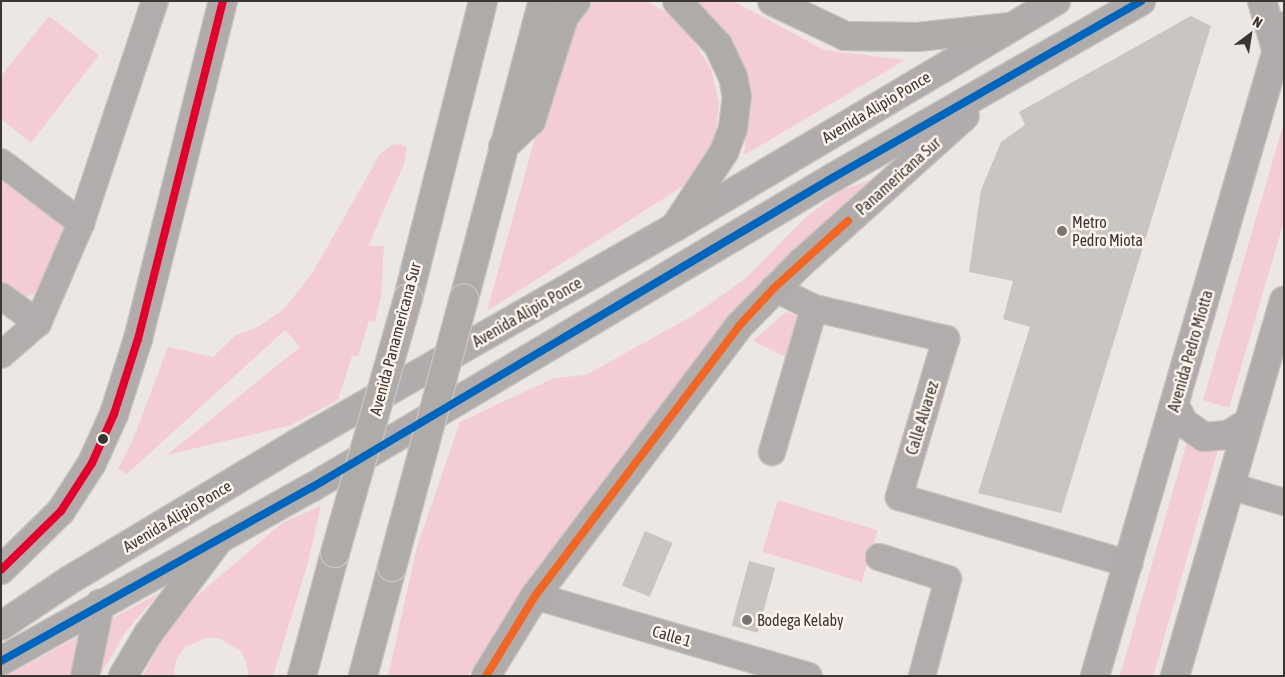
<!DOCTYPE html>
<style>
body{margin:0}
#map{position:relative;width:1285px;height:677px;overflow:hidden;background:#ede7e3;font-family:"Asap Condensed",sans-serif}
div>[style]{position:absolute}
.green>*{inset:0;background:#f4ccd5;transform-origin:0 0}
.building>*{inset:0;background:#c9c5c1;transform-origin:0 0}
.roads{filter:drop-shadow(1px 0 #c8c4c1) drop-shadow(-1px 0 #c8c4c1) drop-shadow(0 1px #c8c4c1) drop-shadow(0 -1px #c8c4c1)}
.street>*{height:26px;margin:-13px;padding:0 13px;transform-origin:13px;border-radius:13px;background:#b1adac}
.secondary>*{height:28px;margin:-14px;padding:0 14px;transform-origin:14px;border-radius:14px;background:#b0acab}
.highway>*{height:28px;margin:-14px;padding:0 14px;transform-origin:14px;border-radius:14px;background:#afaba8}
.bridges{filter:drop-shadow(1px 0 #c8c4c1) drop-shadow(-1px 0 #c8c4c1) drop-shadow(0 1px #c8c4c1) drop-shadow(0 -1px #c8c4c1)}
.highway-bridge>*{height:28px;margin:-14px;padding:0 14px;transform-origin:14px;border-radius:14px;background:#afaba8}
.bus-1>*{height:8px;margin:-4px;padding:0 4px;transform-origin:4px;border-radius:4px;background:#0065bd}
.bus-2>*{height:8px;margin:-4px;padding:0 4px;transform-origin:4px;border-radius:4px;background:#e4002b}
.bus-3>*{height:8px;margin:-4px;padding:0 4px;transform-origin:4px;border-radius:4px;background:#f26522}
.dots>*{width:14px;height:14px;translate:-50% -50%;box-sizing:border-box;border:2px solid #fef4ec;border-radius:50%}
span{translate:-50% -50%;white-space:nowrap;text-align:center;line-height:1.15;-webkit-text-stroke:5px #fef4ec;paint-order:stroke}
.street-label{font-size:16px;color:#3a3633}
.poi-label{font-size:16px;color:#3a3633}
.left{translate:0 -50%;text-align:left}
.frame{position:absolute;inset:0;border:2px solid #3a3633;pointer-events:none}
.north{position:absolute;left:1225px;top:10px;width:50px;height:50px;-webkit-text-stroke:4px #fef4ec;paint-order:stroke;rotate:31deg;font-size:14px;font-weight:700;line-height:20px;text-align:center;color:#3a3633}
.north::after{content:'';display:block;margin:auto;width:18px;height:22px;background:#3a3633;clip-path:polygon(50% 0,100% 100%,50% 72%,0 100%)}
</style>
<div id="map">
<div class="green">
<div style="clip-path:polygon(597px 1px,646px 1px,668px 13px,690px 35px,711px 69px,719px 102px,715px 141px,702px 174px,487px 311px,563px 37px,583px 8px)"></div>
<div style="clip-path:polygon(688px 1px,733px 1px,824px 50px,905px 60px,744px 155px,749px 99px)"></div>
<div style="clip-path:polygon(49px 16px,99px 55px,31px 143px,1px 119px,1px 76px)"></div>
<div style="clip-path:polygon(1284px 122px,1284px 221px,1229px 408px,1203px 400px)"></div>
<div style="clip-path:polygon(401px 144px,407px 148px,404px 164px,368px 246px,384px 246px,381px 296px,375px 322px,369px 321px,358px 356px,352px 356px,338px 400px,291px 425px,167px 455px,300px 347px,285px 330px,127px 474px,118px 469px,134px 437px,168px 347px,213px 357px,236px 335px,258px 327px,284px 309px,313px 272px,380px 154px,392px 145px)"></div>
<div style="clip-path:polygon(1px 169px,64px 223px,66px 233px,39px 293px,27px 296px,17px 294px,1px 282px)"></div>
<div style="clip-path:polygon(879px 177px,534px 581px,467px 676px,388px 676px,417px 547px,460px 422px,554px 378px,586px 375px,694px 315px,746px 278px,804px 219px,840px 191px)"></div>
<div style="clip-path:polygon(786px 312px,801px 318px,788px 358px,753px 341px)"></div>
<div style="left:1187px;top:442px;width:32px;height:244px;rotate:16deg"></div>
<div style="left:778px;top:500px;width:104px;height:54px;rotate:17deg"></div>
<div style="clip-path:polygon(321px 506px,307px 566px,273px 676px,249px 676px,246px 661px,240px 650px,218px 638px,205px 638px,184px 648px,177px 658px,173px 676px,143px 676px,166px 631px,191px 601px,282px 523px)"></div>
<div style="clip-path:polygon(159px 593px,126px 631px,100px 676px,6px 676px)"></div>
</div>
<div class="building">
<div style="clip-path:polygon(1191px 16px,1211px 26px,1061px 513px,978px 493px,1030px 327px,1003px 319px,1013px 281px,969px 272px,981px 190px,1001px 142px,1025px 125px,1019px 112px)"></div>
<div style="left:645px;top:531px;width:30px;height:59px;rotate:23deg"></div>
<div style="left:749px;top:561px;width:27px;height:67px;rotate:15deg"></div>
</div>
<div class="roads">
<div class="street">
<div style="left:1px;top:162px;width:101px;rotate:37.3deg"></div>
<div style="left:774px;top:288px;width:45px;rotate:26.6deg"></div>
<div style="left:814px;top:308px;width:136px;rotate:13.2deg"></div>
<div style="left:946px;top:339px;width:165px;rotate:106.6deg"></div>
<div style="left:899px;top:497px;width:240px;rotate:16.2deg"></div>
<div style="left:1px;top:296px;width:46px;rotate:36.1deg"></div>
<div style="left:1px;top:355px;width:49px;rotate:-40.9deg"></div>
<div style="left:38px;top:323px;width:109px;rotate:-66.7deg"></div>
<div style="left:81px;top:223px;width:234px;rotate:-71.6deg"></div>
<div style="left:772px;top:452px;width:150px;rotate:-73.7deg"></div>
<div style="left:1230px;top:486px;width:56px;rotate:16.5deg"></div>
<div style="left:879px;top:557px;width:72px;rotate:17.7deg"></div>
<div style="left:948px;top:579px;width:100px;rotate:105deg"></div>
<div style="left:535px;top:596px;width:285px;rotate:16.3deg"></div>
</div>
<div class="secondary">
<div style="left:1262px;top:1px;width:53px;rotate:73.6deg"></div>
<div style="left:1175px;top:406px;width:19px;rotate:62deg"></div>
<div style="left:1184px;top:423px;width:24px;rotate:35deg"></div>
<div style="left:1204px;top:437px;width:24px;rotate:-5deg"></div>
<div style="left:1228px;top:435px;width:22px;rotate:-32deg"></div>
<div style="left:1px;top:570px;width:84px;rotate:-44.5deg"></div>
<div style="left:61px;top:511px;width:57px;rotate:-57.1deg"></div>
<div style="left:92px;top:463px;width:54px;rotate:-65.8deg"></div>
<div style="left:114px;top:414px;width:79px;rotate:-72.3deg"></div>
<div style="left:138px;top:339px;width:349px;rotate:-75.9deg"></div>
<div style="left:1px;top:626px;width:81px;rotate:-33.9deg"></div>
<div style="left:68px;top:581px;width:266px;rotate:-31deg"></div>
<div style="left:296px;top:444px;width:437px;rotate:-29.8deg"></div>
<div style="left:675px;top:227px;width:443px;rotate:-30.7deg"></div>
<div style="left:1px;top:661px;width:355px;rotate:-29.2deg"></div>
<div style="left:311px;top:488px;width:608px;rotate:-30.74deg"></div>
<div style="left:834px;top:177px;width:354px;rotate:-29.8deg"></div>
<div style="left:85px;top:676px;width:74px;rotate:-78.2deg"></div>
<div style="left:486px;top:676px;width:94px;rotate:-58.5deg"></div>
<div style="left:535px;top:596px;width:338px;rotate:-52.9deg"></div>
<div style="left:739px;top:326px;width:88px;rotate:-45.5deg"></div>
<div style="left:801px;top:263px;width:220px;rotate:-41.9deg"></div>
<div style="left:1095px;top:676px;width:677px;rotate:-73.79deg"></div>
<div style="left:1175px;top:676px;width:391px;rotate:-73.8deg"></div>
</div>
<div class="highway">
<div style="left:772px;top:1px;width:81px;rotate:25.6deg"></div>
<div style="left:845px;top:36px;width:73px;rotate:0.8deg"></div>
<div style="left:918px;top:37px;width:93px;rotate:-6.2deg"></div>
<div style="left:503px;top:147px;width:38px;rotate:-43deg"></div>
<div style="left:531px;top:121px;width:109px;rotate:-72.4deg"></div>
<div style="left:564px;top:17px;width:20px;rotate:-53deg"></div>
<div style="left:675px;top:227px;width:90px;rotate:-56.8deg"></div>
<div style="left:724px;top:152px;width:26px;rotate:-69deg"></div>
<div style="left:733px;top:128px;width:31px;rotate:-83deg"></div>
<div style="left:737px;top:97px;width:20px;rotate:-101deg"></div>
<div style="left:733px;top:77px;width:35px;rotate:-115deg"></div>
<div style="left:718px;top:45px;width:60px;rotate:-133deg"></div>
<div style="left:408px;top:298px;width:306px;rotate:-75.8deg"></div>
<div style="left:464px;top:299px;width:308px;rotate:-75.2deg"></div>
<div style="left:123px;top:676px;width:49px;rotate:-59.2deg"></div>
<div style="left:148px;top:634px;width:120px;rotate:-53.1deg"></div>
<div style="left:302px;top:676px;width:127px;rotate:-75deg"></div>
<div style="left:363px;top:676px;width:113px;rotate:-75.1deg"></div>
</div>
</div>
<div class="bridges">
<div class="highway-bridge">
<div style="left:335px;top:553px;width:265px;rotate:-74deg"></div>
<div style="left:392px;top:567px;width:278px;rotate:-75deg"></div>
</div>
</div>
<div class="bus-1">
<div style="left:1px;top:661px;width:355px;rotate:-29.2deg"></div>
<div style="left:311px;top:488px;width:608px;rotate:-30.74deg"></div>
<div style="left:834px;top:177px;width:354px;rotate:-29.8deg"></div>
</div>
<div class="bus-2">
<div style="left:1px;top:570px;width:84px;rotate:-44.5deg"></div>
<div style="left:61px;top:511px;width:57px;rotate:-57.1deg"></div>
<div style="left:92px;top:463px;width:54px;rotate:-65.8deg"></div>
<div style="left:114px;top:414px;width:79px;rotate:-72.3deg"></div>
<div style="left:138px;top:339px;width:349px;rotate:-75.9deg"></div>
</div>
<div class="bus-3">
<div style="left:486px;top:676px;width:94px;rotate:-58.5deg"></div>
<div style="left:535px;top:596px;width:338px;rotate:-52.9deg"></div>
<div style="left:739px;top:326px;width:52px;rotate:-47.4deg"></div>
<div style="left:774px;top:288px;width:100px;rotate:-42.2deg"></div>
</div>
<div class="dots">
<div style="left:1062px;top:231px;background:#797471"></div>
<div style="left:103px;top:439px;background:#3a3633"></div>
<div style="left:747px;top:620px;background:#797471"></div>
</div>
<div class="street-label">
<span style="left:876px;top:107px;rotate:-31deg">Avenida Alipio Ponce</span>
<span style="left:898px;top:176px;rotate:-42deg">Panamericana Sur</span>
<span style="left:527px;top:312px;rotate:-30deg">Avenida Alipio Ponce</span>
<span style="left:395px;top:339px;rotate:-75deg">Avenida Panamericana Sur</span>
<span style="left:1190px;top:351px;rotate:-74deg">Avenida Pedro Miotta</span>
<span style="left:922px;top:418px;rotate:-73deg">Calle Alvarez</span>
<span style="left:177px;top:516px;rotate:-31deg">Avenida Alipio Ponce</span>
<span style="left:672px;top:636px;rotate:16deg">Calle 1</span>
</div>
<div class="poi-label">
<span class="left" style="left:1072px;top:231px">Metro<br>Pedro Miota</span>
<span class="left" style="left:757px;top:620px">Bodega Kelaby</span>
</div>
<div class="frame"></div>
<div class="north">N</div>
</div>
